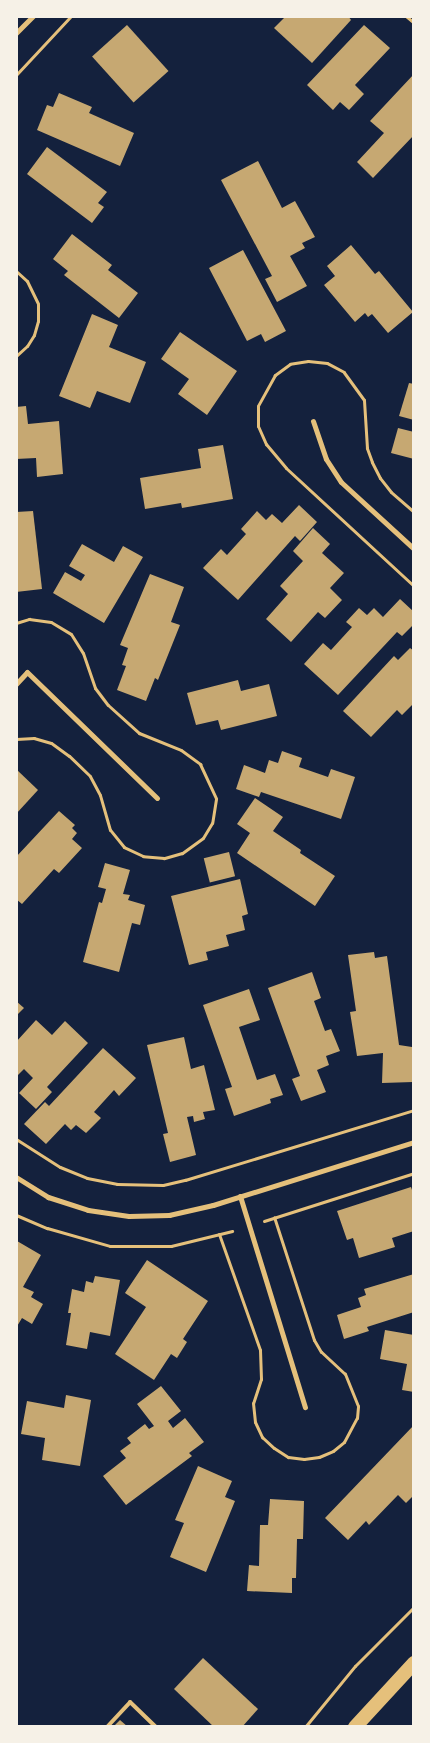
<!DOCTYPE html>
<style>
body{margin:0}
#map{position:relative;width:430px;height:1743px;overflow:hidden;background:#14213d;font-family:Roboto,sans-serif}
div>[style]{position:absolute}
.building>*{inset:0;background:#c6a872;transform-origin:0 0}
.path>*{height:3px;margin:-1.5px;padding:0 1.5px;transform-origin:1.5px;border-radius:1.5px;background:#e5c07b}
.service>*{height:4px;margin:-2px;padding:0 2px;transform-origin:2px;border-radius:2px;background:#e5c07b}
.minor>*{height:5px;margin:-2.5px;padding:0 2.5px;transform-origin:2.5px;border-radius:2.5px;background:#e5c07b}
.trunk>*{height:14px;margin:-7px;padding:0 7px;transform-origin:7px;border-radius:7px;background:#e5c07b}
span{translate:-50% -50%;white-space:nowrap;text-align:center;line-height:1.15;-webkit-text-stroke:4.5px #f6f1e7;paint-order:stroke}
.frame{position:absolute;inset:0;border:18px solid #f6f1e7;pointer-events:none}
</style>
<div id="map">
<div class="building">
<div style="clip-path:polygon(286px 16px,348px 16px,351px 20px,312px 63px,274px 28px)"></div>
<div style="left:127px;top:25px;width:62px;height:47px;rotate:48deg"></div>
<div style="clip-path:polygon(364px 25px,390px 48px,355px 85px,364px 94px,349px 110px,340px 102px,333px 110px,307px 85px)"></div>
<div style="clip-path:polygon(414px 74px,414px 135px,373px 178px,357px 162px,384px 133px,370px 121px)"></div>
<div style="clip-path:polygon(59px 93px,92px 107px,89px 113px,134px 133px,120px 166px,37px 130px,47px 105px,53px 107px)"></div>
<div style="clip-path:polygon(47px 147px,107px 192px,98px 203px,104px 207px,92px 223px,27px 174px)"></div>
<div style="clip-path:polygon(258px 161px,282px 208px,295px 201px,315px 237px,302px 243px,305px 248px,290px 256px,307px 286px,277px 302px,265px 279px,272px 276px,221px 180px)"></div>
<div style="clip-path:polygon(72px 234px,112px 265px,108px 270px,138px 293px,119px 318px,64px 275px,68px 271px,53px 259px)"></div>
<div style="clip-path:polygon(351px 245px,375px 274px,379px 271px,413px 312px,388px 333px,372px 314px,368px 317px,365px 313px,355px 322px,324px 285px,335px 276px,327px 266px)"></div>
<div style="clip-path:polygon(243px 250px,286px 331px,265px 342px,261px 334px,247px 341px,209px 268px)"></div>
<div style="clip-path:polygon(92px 314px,118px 325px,109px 347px,146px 362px,130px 403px,97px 391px,90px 408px,59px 396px)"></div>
<div style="clip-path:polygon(180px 332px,237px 371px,207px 415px,178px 394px,189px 379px,161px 359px)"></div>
<div style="clip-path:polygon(409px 383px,414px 384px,414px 420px,399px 416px)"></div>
<div style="clip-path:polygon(26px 406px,28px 424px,59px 421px,63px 474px,37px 477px,36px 458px,16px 459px,16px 407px)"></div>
<div style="clip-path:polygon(398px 428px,414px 432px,414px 459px,391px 453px)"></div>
<div style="clip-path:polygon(223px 445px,233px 499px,182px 508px,181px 503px,145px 509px,140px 478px,201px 468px,198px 449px)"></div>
<div style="clip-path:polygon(299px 505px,317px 522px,300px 541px,295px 536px,238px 600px,203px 568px,221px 549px,227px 555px,246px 534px,241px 529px,257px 511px,266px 520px,272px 514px,282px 523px)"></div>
<div style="clip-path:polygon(33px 511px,42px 589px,16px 592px,16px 512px)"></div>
<div style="clip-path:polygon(313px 528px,330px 544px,322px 553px,344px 573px,330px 588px,342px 600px,325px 618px,318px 612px,291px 642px,266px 619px,288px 594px,280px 586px,303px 561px,293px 551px)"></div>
<div style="clip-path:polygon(82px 544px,114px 562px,123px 546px,143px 557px,104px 623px,53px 593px,65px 572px,81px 581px,85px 575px,69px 566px)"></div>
<div style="clip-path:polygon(150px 574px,184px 587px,171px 622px,180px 625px,158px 680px,155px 678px,146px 701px,117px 690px,126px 666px,122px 665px,128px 648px,120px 645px)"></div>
<div style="clip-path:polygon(400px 599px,414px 612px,414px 624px,402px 636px,397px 632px,338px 695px,304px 664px,323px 643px,331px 650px,352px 627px,346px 622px,359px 608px,367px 615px,374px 608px,383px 617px)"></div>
<div style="clip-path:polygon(410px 648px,414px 651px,414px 703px,402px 715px,397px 710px,371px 737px,343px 711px,394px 656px,398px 660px)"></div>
<div style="clip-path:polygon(238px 680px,241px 691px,269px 684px,277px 716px,221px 730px,218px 720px,196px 725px,187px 693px)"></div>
<div style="clip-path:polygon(282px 751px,302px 758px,299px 767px,328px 777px,331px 769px,355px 777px,341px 819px,261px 792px,259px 797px,236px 789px,244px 765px,265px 773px,269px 760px,278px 763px)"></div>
<div style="clip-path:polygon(16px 769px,38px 790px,16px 814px)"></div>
<div style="clip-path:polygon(255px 798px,283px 817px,273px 831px,301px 850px,300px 853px,335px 876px,315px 906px,237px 853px,250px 833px,237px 824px)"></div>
<div style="clip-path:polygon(59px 811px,75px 825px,72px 828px,77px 833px,72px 839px,82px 848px,59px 873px,54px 869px,22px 904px,16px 899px,16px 857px)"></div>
<div style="left:229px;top:852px;width:25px;height:26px;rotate:76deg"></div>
<div style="clip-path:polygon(105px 863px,130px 870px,123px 894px,130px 895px,128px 900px,145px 905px,140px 925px,132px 923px,119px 972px,83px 962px,99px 902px,102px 903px,106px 889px,98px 887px)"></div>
<div style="clip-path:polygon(240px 879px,248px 914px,242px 916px,245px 930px,226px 935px,229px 946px,206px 952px,208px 960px,189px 965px,171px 896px)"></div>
<div style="clip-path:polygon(374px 952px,375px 958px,387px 956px,399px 1045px,412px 1047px,413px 1082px,382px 1083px,383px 1053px,357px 1056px,350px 1012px,356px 1011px,348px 955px)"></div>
<div style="clip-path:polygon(312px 972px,321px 998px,314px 1001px,325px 1031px,331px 1029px,340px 1051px,326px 1056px,329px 1065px,317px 1070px,326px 1092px,301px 1101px,292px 1079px,300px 1076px,268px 988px)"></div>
<div style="clip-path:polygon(249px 989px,260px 1020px,239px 1027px,257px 1080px,275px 1074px,283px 1095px,270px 1099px,271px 1103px,234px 1116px,225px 1089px,232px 1087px,203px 1005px)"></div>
<div style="clip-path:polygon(16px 1001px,24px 1008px,16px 1016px)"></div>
<div style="clip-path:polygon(36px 1020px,52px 1035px,65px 1021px,88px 1043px,47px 1087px,52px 1092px,36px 1109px,19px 1093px,33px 1078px,24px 1069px,16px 1077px,16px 1042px)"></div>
<div style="clip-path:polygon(184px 1037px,191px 1069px,204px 1065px,215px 1110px,203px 1112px,205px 1119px,194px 1122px,193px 1116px,187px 1117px,196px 1155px,170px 1162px,163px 1134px,168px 1133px,147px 1045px)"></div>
<div style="clip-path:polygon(103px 1048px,136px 1078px,119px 1096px,114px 1090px,94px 1112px,101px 1118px,86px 1133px,76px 1125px,71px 1130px,65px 1124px,46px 1144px,24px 1124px,45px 1102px,49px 1106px)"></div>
<div style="clip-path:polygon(411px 1187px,414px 1196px,414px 1231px,392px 1238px,395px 1247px,359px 1258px,353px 1238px,347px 1240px,337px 1211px)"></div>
<div style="clip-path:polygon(17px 1241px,41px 1255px,23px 1287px,34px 1292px,31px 1297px,43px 1304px,32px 1324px,22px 1318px,16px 1328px)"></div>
<div style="clip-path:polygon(147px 1260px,208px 1301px,183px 1339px,187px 1342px,177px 1358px,171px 1354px,154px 1380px,115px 1354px,146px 1307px,125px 1293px)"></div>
<div style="clip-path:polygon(414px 1274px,414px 1312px,367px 1327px,369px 1331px,344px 1339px,337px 1315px,361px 1307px,358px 1298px,366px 1295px,364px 1289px)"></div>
<div style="clip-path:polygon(95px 1276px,120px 1280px,110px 1336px,90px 1332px,87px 1349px,66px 1345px,71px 1313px,68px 1313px,72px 1289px,84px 1292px,86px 1281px,93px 1283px)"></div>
<div style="clip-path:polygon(385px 1330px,414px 1335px,414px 1392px,402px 1390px,407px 1364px,380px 1359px)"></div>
<div style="clip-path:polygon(161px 1386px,181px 1411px,168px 1421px,173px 1428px,185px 1418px,204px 1442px,189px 1453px,192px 1456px,126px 1505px,103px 1476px,126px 1458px,120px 1451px,131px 1443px,127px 1438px,145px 1424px,149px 1429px,154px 1426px,137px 1404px)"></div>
<div style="clip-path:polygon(66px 1395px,91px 1400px,80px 1466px,42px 1460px,45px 1438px,21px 1434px,27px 1401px,64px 1408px)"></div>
<div style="clip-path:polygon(414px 1425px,414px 1495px,406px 1503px,398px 1495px,369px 1525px,366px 1521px,348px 1540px,325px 1518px)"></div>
<div style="clip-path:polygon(198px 1466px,232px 1481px,225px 1497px,235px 1501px,206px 1572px,170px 1557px,184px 1523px,175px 1520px)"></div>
<div style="clip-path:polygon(270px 1499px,304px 1501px,303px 1539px,297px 1539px,296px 1578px,292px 1578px,292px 1593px,247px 1591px,249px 1565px,259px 1566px,260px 1525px,268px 1525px)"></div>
<div style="clip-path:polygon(203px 1658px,258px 1709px,242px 1727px,214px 1727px,174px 1689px)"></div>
<div style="clip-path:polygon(120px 1720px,128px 1727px,113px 1727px)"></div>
</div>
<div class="path">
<div style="left:406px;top:16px;width:11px;rotate:41deg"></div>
<div style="left:16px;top:75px;width:81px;rotate:-47deg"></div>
<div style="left:16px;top:271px;width:15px;rotate:42deg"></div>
<div style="left:27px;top:281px;width:25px;rotate:64deg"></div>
<div style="left:38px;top:304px;width:17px;rotate:90deg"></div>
<div style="left:38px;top:321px;width:15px;rotate:106deg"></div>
<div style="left:34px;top:335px;width:13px;rotate:122deg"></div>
<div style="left:27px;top:346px;width:15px;rotate:138deg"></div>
<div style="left:414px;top:512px;width:30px;rotate:-139deg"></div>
<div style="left:391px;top:492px;width:18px;rotate:-128deg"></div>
<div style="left:380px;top:478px;width:18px;rotate:-117deg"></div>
<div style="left:372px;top:462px;width:15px;rotate:-110deg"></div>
<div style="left:367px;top:448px;width:48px;rotate:-93.6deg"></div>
<div style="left:364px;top:400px;width:34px;rotate:-126deg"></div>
<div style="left:344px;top:372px;width:19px;rotate:-152deg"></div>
<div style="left:327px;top:363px;width:19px;rotate:-174deg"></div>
<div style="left:308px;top:361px;width:18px;rotate:171deg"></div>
<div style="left:290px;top:364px;width:19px;rotate:144deg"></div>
<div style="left:275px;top:375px;width:35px;rotate:119deg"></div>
<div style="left:258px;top:406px;width:20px;rotate:90deg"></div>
<div style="left:258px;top:426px;width:20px;rotate:66deg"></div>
<div style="left:266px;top:444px;width:31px;rotate:50deg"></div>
<div style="left:286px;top:468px;width:174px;rotate:42.7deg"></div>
<div style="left:16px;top:623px;width:14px;rotate:-17deg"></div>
<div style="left:29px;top:619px;width:22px;rotate:8deg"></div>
<div style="left:51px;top:622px;width:23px;rotate:31deg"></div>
<div style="left:71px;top:634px;width:22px;rotate:58deg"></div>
<div style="left:83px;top:653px;width:37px;rotate:71deg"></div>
<div style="left:95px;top:688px;width:21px;rotate:53deg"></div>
<div style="left:108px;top:705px;width:42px;rotate:42.1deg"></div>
<div style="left:139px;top:733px;width:45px;rotate:22deg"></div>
<div style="left:181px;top:750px;width:24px;rotate:36deg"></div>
<div style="left:200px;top:764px;width:38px;rotate:65deg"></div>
<div style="left:216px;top:799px;width:24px;rotate:99deg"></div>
<div style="left:212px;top:823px;width:17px;rotate:121deg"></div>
<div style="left:203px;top:838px;width:26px;rotate:144deg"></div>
<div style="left:182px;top:853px;width:19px;rotate:164deg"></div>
<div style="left:164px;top:858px;width:21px;rotate:-175deg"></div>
<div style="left:143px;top:856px;width:21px;rotate:-155deg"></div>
<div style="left:124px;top:847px;width:22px;rotate:-129deg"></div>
<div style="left:110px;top:830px;width:36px;rotate:-106deg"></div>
<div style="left:100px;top:795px;width:21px;rotate:-118deg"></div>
<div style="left:90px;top:776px;width:29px;rotate:-136deg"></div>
<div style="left:69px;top:756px;width:22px;rotate:-144deg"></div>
<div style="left:51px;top:743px;width:18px;rotate:-164deg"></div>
<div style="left:34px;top:738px;width:18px;rotate:177deg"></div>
<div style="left:16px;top:1139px;width:52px;rotate:32.5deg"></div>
<div style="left:60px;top:1167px;width:29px;rotate:22deg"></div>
<div style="left:87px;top:1178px;width:31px;rotate:11deg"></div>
<div style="left:117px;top:1184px;width:46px;rotate:1.2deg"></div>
<div style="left:163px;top:1185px;width:23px;rotate:-13deg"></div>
<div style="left:185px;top:1180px;width:239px;rotate:-17deg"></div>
<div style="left:16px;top:1215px;width:34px;rotate:23deg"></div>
<div style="left:47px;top:1228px;width:66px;rotate:15.9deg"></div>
<div style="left:110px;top:1246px;width:61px"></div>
<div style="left:171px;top:1246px;width:63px;rotate:-13.8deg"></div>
<div style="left:264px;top:1221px;width:157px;rotate:-17.7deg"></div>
<div style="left:219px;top:1234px;width:123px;rotate:70.5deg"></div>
<div style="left:260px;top:1350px;width:29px;rotate:88deg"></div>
<div style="left:261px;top:1379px;width:25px;rotate:108deg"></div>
<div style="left:253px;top:1403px;width:19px;rotate:84deg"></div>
<div style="left:255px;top:1422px;width:17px;rotate:65deg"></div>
<div style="left:262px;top:1437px;width:16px;rotate:43deg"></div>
<div style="left:274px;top:1448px;width:17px;rotate:33deg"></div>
<div style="left:288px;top:1457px;width:16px;rotate:7deg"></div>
<div style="left:304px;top:1459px;width:15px;rotate:-8deg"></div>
<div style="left:319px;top:1457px;width:15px;rotate:-23deg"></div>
<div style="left:333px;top:1451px;width:14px;rotate:-39deg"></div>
<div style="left:344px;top:1442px;width:27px;rotate:-62deg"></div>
<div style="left:357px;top:1418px;width:12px;rotate:-85deg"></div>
<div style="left:358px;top:1406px;width:35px;rotate:-112deg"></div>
<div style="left:345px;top:1374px;width:33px;rotate:-137deg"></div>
<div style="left:321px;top:1352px;width:14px;rotate:-120deg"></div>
<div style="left:314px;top:1340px;width:129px;rotate:-108deg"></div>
<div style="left:305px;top:1727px;width:79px;rotate:-50.7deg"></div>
<div style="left:355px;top:1666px;width:83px;rotate:-45deg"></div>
</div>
<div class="service">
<div style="left:107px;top:1727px;width:34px;rotate:-47deg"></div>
<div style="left:130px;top:1702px;width:36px;rotate:44deg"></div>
</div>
<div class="minor">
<div style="left:16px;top:33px;width:24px;rotate:-45deg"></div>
<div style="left:313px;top:421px;width:40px;rotate:71.1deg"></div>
<div style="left:326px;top:459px;width:27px;rotate:57deg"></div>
<div style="left:341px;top:482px;width:99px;rotate:42.5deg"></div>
<div style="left:16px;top:684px;width:16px;rotate:-47deg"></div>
<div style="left:27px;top:672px;width:181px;rotate:44.1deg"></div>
<div style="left:16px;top:1177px;width:38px;rotate:32deg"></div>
<div style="left:48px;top:1197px;width:42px;rotate:18deg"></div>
<div style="left:88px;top:1210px;width:41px;rotate:8.3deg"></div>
<div style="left:129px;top:1216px;width:40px;rotate:-1.4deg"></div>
<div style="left:169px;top:1215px;width:45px;rotate:-12.8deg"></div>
<div style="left:213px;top:1205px;width:211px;rotate:-17.4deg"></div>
<div style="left:240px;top:1196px;width:221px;rotate:72.9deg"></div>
</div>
<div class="trunk">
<div style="left:355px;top:1727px;width:87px;rotate:-47.3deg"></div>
</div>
<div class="frame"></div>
</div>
